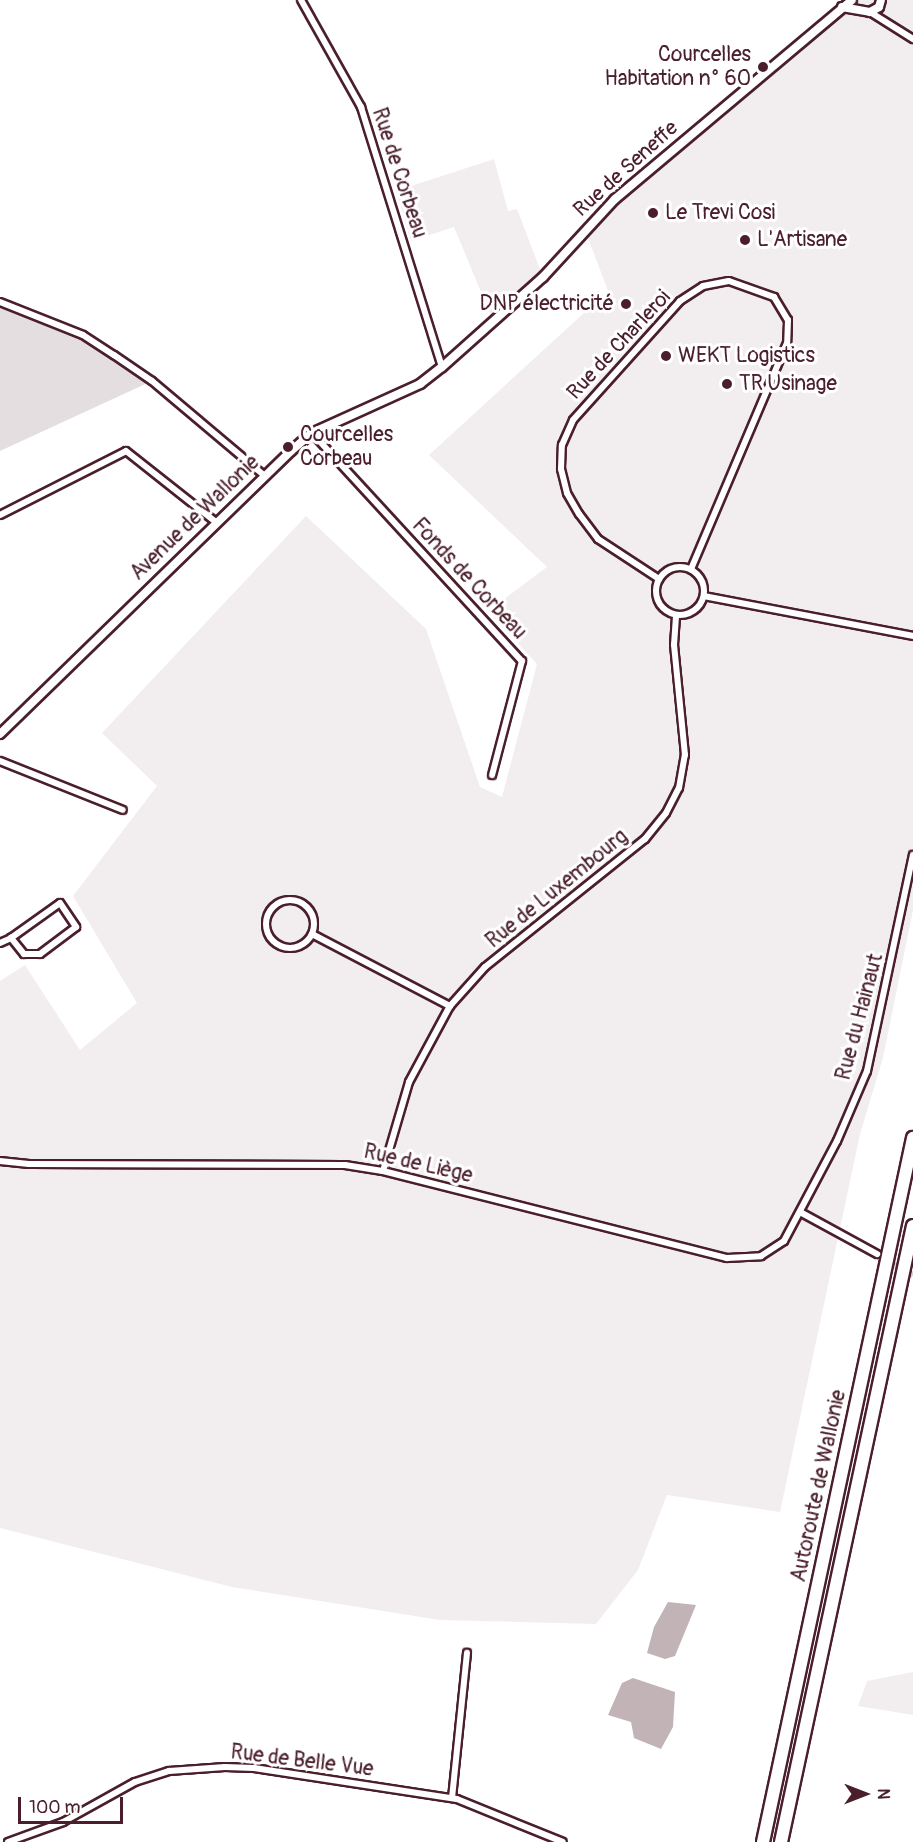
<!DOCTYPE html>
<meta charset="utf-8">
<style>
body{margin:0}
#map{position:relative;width:913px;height:1842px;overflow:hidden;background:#fff;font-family:Pangolin,sans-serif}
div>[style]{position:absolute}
.built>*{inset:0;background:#f2eeef}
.green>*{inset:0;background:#e5dee0}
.water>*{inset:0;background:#c1b3b6}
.minor-tunnel>*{height:6px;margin-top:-3px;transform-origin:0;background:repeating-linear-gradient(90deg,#dbd2d5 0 6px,transparent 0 9px)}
.roads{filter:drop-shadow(2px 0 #4a1f2b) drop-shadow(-2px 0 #4a1f2b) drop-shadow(0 2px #4a1f2b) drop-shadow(0 -2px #4a1f2b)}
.minor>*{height:6px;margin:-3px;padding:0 3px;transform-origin:3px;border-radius:3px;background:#fff}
.minor>.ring{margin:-3px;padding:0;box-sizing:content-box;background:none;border:6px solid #fff;border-radius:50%}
.tertiary>*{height:8px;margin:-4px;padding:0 4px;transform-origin:4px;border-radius:4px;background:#fff}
.motorway>*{height:12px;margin:-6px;padding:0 6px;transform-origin:6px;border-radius:6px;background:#fff}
.dots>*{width:16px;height:16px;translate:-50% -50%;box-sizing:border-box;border:3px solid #fff;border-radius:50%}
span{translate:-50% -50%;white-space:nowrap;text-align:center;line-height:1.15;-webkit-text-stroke:6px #fff;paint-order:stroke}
.poi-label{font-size:21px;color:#4a1f2b}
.right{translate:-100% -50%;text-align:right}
.left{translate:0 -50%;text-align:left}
.street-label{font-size:21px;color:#4a1f2b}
.north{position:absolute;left:835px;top:1764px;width:60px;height:60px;-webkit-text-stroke:4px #fff;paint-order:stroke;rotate:90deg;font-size:16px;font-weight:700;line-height:24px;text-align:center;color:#4a1f2b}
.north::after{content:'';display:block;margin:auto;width:21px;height:27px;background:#4a1f2b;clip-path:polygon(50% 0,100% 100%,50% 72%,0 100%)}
.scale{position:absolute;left:18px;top:1797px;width:105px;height:27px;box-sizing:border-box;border:3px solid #4a1f2b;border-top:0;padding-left:8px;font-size:18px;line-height:21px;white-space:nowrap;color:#4a1f2b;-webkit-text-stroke:4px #fff;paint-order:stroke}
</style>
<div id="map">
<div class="built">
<div style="clip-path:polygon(850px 0,913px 0,913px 910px,883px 1058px,860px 1134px,780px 1512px,667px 1495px,638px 1570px,596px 1624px,440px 1620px,232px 1587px,0 1528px,0 981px,25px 965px,80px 1050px,137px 1003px,73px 896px,157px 786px,102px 733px,306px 516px,426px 629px,480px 787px,502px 797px,537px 664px,488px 611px,547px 567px,429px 455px,608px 291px,585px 230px,608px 206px)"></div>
<div style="clip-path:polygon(494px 159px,508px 211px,517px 209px,543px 277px,493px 321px,454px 227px,411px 241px,396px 191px)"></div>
<div style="clip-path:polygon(913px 1672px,913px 1715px,858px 1706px,867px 1681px)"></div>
</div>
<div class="green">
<div style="clip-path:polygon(0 302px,83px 335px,152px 381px,0 451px)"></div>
</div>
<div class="water">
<div style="clip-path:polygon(668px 1602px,696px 1605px,675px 1656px,665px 1659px,647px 1653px,654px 1627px)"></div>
<div style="clip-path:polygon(633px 1678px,675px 1692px,673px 1727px,661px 1749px,634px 1738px,631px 1722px,608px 1715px,622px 1683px)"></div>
</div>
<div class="minor-tunnel">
<div style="left:877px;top:1254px;width:42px;rotate:30.3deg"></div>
</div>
<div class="roads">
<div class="minor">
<div style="left:301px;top:0;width:123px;rotate:60.7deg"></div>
<div style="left:361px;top:107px;width:272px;rotate:72.7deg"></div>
<div style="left:870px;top:12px;width:51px;rotate:32.1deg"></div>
<div style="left:0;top:302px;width:89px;rotate:21.7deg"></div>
<div style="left:83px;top:335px;width:37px;rotate:33deg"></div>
<div style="left:114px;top:355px;width:46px;rotate:34.4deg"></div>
<div style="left:152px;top:381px;width:148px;rotate:40.1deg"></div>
<div style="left:312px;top:433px;width:310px;rotate:47.4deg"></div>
<div style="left:522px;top:661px;width:118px;rotate:104.7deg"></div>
<div style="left:0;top:515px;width:141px;rotate:-26.9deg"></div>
<div style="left:126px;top:451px;width:115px;rotate:38.3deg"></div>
<div class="ring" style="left:656px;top:567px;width:42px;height:42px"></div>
<div style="left:659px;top:579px;width:73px;rotate:-146.7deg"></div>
<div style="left:598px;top:539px;width:31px;rotate:-127deg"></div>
<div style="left:579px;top:514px;width:24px;rotate:-120deg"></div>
<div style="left:567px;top:493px;width:25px;rotate:-104deg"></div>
<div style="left:561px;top:469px;width:24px;rotate:-88deg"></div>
<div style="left:562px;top:445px;width:27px;rotate:-66deg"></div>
<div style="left:573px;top:420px;width:160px;rotate:-48deg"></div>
<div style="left:680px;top:301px;width:27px;rotate:-33deg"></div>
<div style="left:703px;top:286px;width:26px;rotate:-11deg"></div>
<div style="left:729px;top:281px;width:48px;rotate:19.6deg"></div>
<div style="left:774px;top:297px;width:27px;rotate:59deg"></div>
<div style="left:788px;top:320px;width:23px;rotate:92deg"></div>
<div style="left:787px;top:343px;width:246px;rotate:113deg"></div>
<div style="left:704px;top:596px;width:213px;rotate:10.8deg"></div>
<div style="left:0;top:761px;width:132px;rotate:21.7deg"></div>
<div class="ring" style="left:266px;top:900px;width:42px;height:42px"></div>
<div style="left:60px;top:903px;width:29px;rotate:56deg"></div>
<div style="left:76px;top:927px;width:45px;rotate:143.1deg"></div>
<div style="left:40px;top:954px;width:16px;rotate:180deg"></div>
<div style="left:24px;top:954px;width:21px;rotate:-129deg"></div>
<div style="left:11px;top:938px;width:60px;rotate:-35.5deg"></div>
<div style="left:312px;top:934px;width:156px;rotate:27.6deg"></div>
<div style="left:0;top:943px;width:12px;rotate:-24deg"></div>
<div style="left:0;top:1161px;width:29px;rotate:6deg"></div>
<div style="left:29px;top:1164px;width:316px;rotate:0.2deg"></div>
<div style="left:345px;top:1165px;width:38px;rotate:9deg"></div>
<div style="left:383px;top:1171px;width:355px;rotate:14.2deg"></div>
<div style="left:727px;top:1258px;width:34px;rotate:-3deg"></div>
<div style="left:761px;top:1256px;width:27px;rotate:-33deg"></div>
<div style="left:784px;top:1241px;width:113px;rotate:-62.1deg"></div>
<div style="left:837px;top:1141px;width:76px;rotate:-66.8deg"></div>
<div style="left:867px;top:1071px;width:221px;rotate:-78deg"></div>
<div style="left:383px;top:1171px;width:93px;rotate:-73.7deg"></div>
<div style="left:409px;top:1082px;width:86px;rotate:-61.7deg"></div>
<div style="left:450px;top:1006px;width:52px;rotate:-48.1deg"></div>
<div style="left:485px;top:967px;width:205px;rotate:-38.7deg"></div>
<div style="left:645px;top:839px;width:33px;rotate:-51deg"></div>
<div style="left:666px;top:813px;width:28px;rotate:-63deg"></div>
<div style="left:679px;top:788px;width:34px;rotate:-80deg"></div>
<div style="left:685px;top:755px;width:111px;rotate:-95.7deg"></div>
<div style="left:674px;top:645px;width:30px;rotate:-86deg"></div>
<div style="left:800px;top:1212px;width:88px;rotate:28.6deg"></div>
<div style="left:452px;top:1798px;width:146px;rotate:-84.1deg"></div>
<div style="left:8px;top:1842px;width:59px;rotate:-20deg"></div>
<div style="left:63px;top:1822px;width:82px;rotate:-29.1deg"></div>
<div style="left:135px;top:1782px;width:36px;rotate:-18deg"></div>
<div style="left:169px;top:1771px;width:56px;rotate:-4.1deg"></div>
<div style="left:225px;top:1767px;width:29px;rotate:2deg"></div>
<div style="left:254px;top:1768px;width:205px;rotate:8.7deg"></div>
<div style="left:457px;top:1799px;width:114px;rotate:22.1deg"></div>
</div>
<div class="tertiary">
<div style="left:842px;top:7px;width:28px;rotate:10deg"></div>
<div style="left:870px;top:12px;width:10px;rotate:-29deg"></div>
<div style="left:879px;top:7px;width:7px;rotate:-74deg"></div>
<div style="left:0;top:734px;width:406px;rotate:-44.2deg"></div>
<div style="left:291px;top:451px;width:28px;rotate:-41deg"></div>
<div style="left:312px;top:433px;width:119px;rotate:-24.4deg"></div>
<div style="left:420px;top:384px;width:28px;rotate:-38deg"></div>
<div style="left:442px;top:367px;width:135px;rotate:-41.7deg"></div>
<div style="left:543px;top:277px;width:106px;rotate:-47.3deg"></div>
<div style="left:615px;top:199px;width:309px;rotate:-40deg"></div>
</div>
<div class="motorway">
<div style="left:763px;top:1842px;width:720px;rotate:-77.97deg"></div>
<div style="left:781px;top:1842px;width:630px;rotate:-77.91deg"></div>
</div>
</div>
<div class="dots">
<div style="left:763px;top:67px;background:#4a1f2b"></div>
<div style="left:653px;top:213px;background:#4a1f2b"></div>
<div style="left:745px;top:240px;background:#4a1f2b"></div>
<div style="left:626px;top:304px;background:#4a1f2b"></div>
<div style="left:666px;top:356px;background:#4a1f2b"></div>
<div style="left:727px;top:384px;background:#4a1f2b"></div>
<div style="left:288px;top:447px;background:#4a1f2b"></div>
</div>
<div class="poi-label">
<span class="right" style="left:751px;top:67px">Courcelles<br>Habitation n° 60</span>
<span class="left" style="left:665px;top:213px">Le Trevi Cosi</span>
<span class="left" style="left:757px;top:240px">L'Artisane</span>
<span class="right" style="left:614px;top:304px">DNP électricité</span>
<span class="left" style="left:678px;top:356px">WEKT Logistics</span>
<span class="left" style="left:739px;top:384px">TR Usinage</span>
<span class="left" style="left:300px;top:447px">Courcelles<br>Corbeau</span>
</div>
<div class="street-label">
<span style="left:626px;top:169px;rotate:-42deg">Rue de Seneffe</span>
<span style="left:399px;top:173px;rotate:72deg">Rue de Corbeau</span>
<span style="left:619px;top:345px;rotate:-47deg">Rue de Charleroi</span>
<span style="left:195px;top:518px;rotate:-44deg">Avenue de Wallonie</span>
<span style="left:469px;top:579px;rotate:47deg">Fonds de Corbeau</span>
<span style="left:557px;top:889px;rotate:-39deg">Rue de Luxembourg</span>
<span style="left:860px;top:1017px;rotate:-75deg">Rue du Hainaut</span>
<span style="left:418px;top:1164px;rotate:13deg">Rue de Liège</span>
<span style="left:819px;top:1486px;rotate:-78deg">Autoroute de Wallonie</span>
<span style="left:302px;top:1761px;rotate:7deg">Rue de Belle Vue</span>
</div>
<div class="north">N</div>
<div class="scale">100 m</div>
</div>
